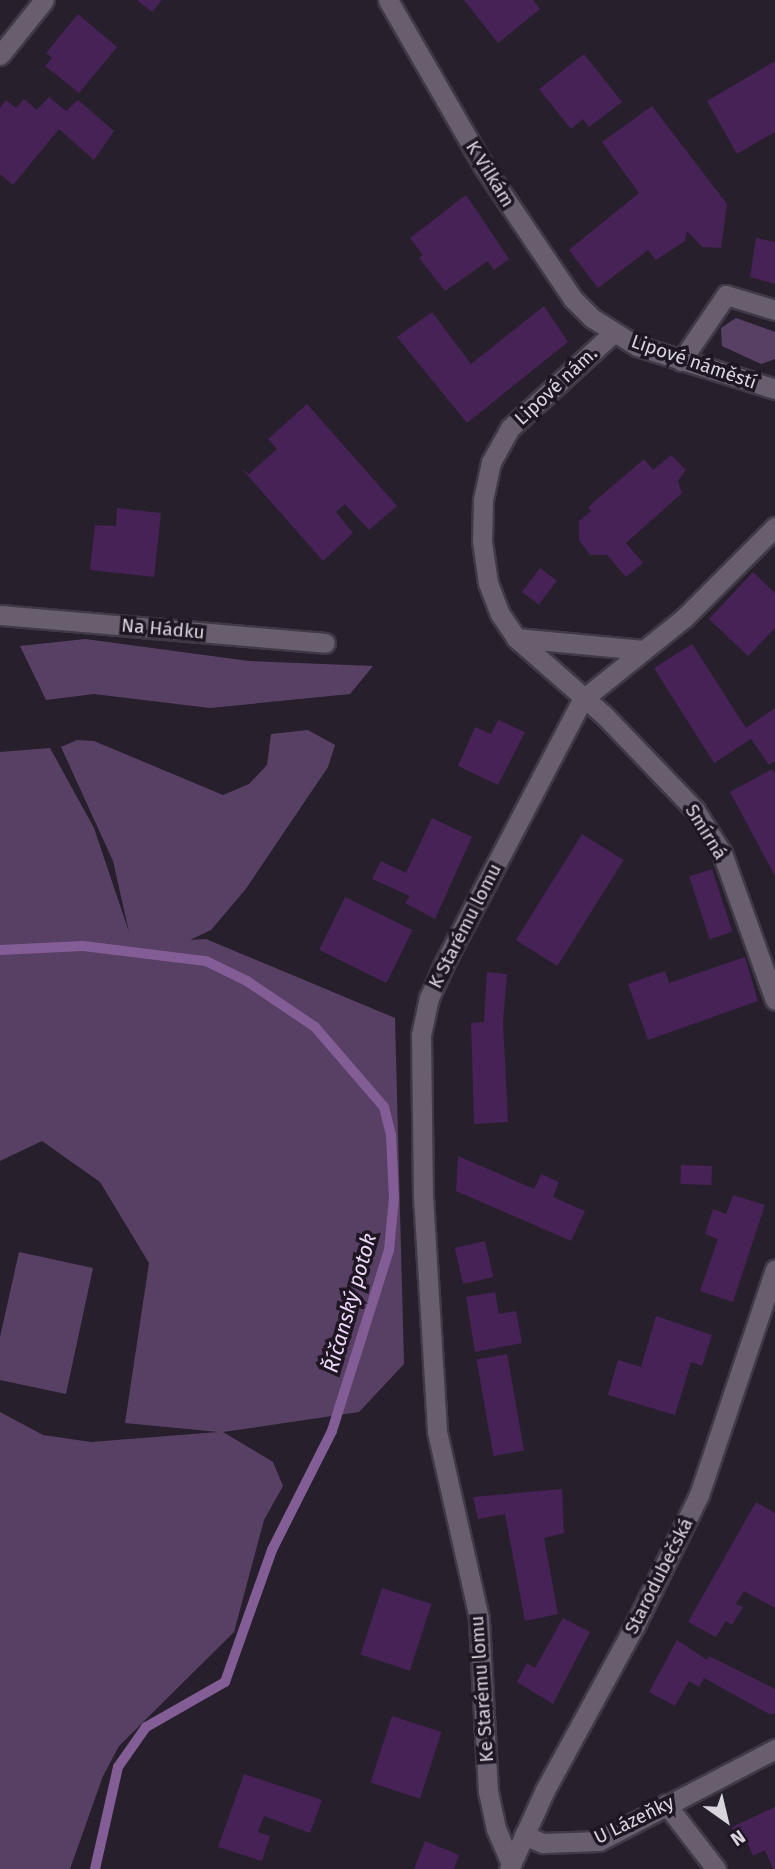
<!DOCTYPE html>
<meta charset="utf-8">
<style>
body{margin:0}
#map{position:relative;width:775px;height:1869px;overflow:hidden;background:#281f2d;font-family:"Fira Sans",sans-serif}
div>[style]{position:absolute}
.green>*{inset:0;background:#584065}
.stream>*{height:10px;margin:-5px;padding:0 5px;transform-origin:5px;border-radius:5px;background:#835d95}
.building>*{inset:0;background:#462256;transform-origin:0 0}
.roads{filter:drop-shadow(2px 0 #413945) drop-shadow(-2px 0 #413945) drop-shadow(0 2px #413945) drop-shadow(0 -2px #413945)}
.service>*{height:19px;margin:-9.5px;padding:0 9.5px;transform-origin:9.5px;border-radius:9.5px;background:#695e6e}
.minor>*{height:19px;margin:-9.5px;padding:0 9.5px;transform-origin:9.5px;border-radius:9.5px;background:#695e6e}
.tertiary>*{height:19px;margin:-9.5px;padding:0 9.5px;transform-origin:9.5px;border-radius:9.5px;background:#695e6e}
span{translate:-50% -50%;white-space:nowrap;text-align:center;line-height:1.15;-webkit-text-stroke:7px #1f1623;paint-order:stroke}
.street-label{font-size:19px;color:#dad4dd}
.water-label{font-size:21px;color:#edd7f8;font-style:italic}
.north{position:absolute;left:691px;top:1785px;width:70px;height:70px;-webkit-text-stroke:5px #1f1623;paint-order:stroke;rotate:146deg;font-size:19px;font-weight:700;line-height:28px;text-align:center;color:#dad4dd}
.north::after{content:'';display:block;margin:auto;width:24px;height:32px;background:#dad4dd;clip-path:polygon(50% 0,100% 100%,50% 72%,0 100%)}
</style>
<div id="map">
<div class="green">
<div style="clip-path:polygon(736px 318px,775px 332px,775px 359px,761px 364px,722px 346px,721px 328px)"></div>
<div style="clip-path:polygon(85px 639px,249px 661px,373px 666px,350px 694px,210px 708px,94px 694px,46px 700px,20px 646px)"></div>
<div style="clip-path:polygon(308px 730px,335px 745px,328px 767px,245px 890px,211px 930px,190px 940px,206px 939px,395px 1018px,404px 1364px,359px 1412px,223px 1432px,273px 1462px,283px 1486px,264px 1520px,234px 1632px,119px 1746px,103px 1776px,70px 1869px,0 1869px,0 1412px,43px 1435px,91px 1442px,218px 1432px,125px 1423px,149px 1263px,100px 1182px,42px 1141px,0 1161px,0 752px,50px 748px,94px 828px,129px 932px,113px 861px,61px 747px,77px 740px,94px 741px,223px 795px,249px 784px,267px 765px,271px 734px)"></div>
<div style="clip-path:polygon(19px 1252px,93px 1268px,66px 1394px,0 1380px,0 1337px)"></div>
</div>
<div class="stream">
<div style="left:0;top:950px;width:83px;rotate:-2.8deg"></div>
<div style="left:83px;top:946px;width:124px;rotate:7deg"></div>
<div style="left:206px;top:961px;width:46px;rotate:26deg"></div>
<div style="left:247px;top:981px;width:82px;rotate:34.1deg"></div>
<div style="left:315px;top:1027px;width:106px;rotate:49.2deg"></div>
<div style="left:384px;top:1107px;width:29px;rotate:76deg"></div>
<div style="left:391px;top:1135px;width:63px;rotate:87.3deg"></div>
<div style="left:394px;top:1198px;width:52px;rotate:95.5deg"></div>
<div style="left:389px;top:1250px;width:190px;rotate:107.5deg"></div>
<div style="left:332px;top:1431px;width:133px;rotate:116.8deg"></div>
<div style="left:272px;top:1550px;width:140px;rotate:109.6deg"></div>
<div style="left:225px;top:1682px;width:91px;rotate:150.3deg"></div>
<div style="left:146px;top:1727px;width:49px;rotate:125deg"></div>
<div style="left:118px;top:1767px;width:105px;rotate:102.7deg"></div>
</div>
<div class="building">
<div style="clip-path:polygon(137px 0,162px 0,152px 12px)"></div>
<div style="clip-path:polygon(464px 0,533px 0,540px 9px,498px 43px)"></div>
<div style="clip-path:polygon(78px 14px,117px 47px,79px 93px,45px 66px,52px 58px,46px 53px)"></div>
<div style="clip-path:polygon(584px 54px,622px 102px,589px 127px,583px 119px,571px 129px,539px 89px)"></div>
<div style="clip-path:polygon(775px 61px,775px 132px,737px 154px,707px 101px)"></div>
<div style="clip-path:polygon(49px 97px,66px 111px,78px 100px,114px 131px,94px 160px,59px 129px,13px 185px,0 174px,0 108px,6px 100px,16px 108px,24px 99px,37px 110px)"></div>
<div style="clip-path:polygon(652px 106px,727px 204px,721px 248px,702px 247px,687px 231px,685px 241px,656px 260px,648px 250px,598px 288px,569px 250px,639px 193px,602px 142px)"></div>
<div style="clip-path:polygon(466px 195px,509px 259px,494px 270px,488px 261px,445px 291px,419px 258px,423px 255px,410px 238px)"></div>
<div style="clip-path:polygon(756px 238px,775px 242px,775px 284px,750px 277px)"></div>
<div style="clip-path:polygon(544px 306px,568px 342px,467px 423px,397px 337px,432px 312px,471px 364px)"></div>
<div style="clip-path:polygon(307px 404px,397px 506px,369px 530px,345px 504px,336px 512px,353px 533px,323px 561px,242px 469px,249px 474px,277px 449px,268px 439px)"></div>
<div style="clip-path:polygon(671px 455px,686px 470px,678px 481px,682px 493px,626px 543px,643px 563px,626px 577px,607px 555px,590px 555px,579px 540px,579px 521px,591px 511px,588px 507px,644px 459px,653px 470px)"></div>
<div style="clip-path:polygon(117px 508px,161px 513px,154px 577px,90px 570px,95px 525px,116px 526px)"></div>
<div style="left:540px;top:568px;width:21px;height:30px;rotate:37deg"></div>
<div style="clip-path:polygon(753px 572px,775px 593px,775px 628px,748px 656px,709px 619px)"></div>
<div style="clip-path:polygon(692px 644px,746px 728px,775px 708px,775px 761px,769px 765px,751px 739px,714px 763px,654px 668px)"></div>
<div style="clip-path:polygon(498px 720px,525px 732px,498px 785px,458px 766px,475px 727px,491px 734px)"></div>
<div style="clip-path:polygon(772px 769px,775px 774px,775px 876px,730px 792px)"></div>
<div style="clip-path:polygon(432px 818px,472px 837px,435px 919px,405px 903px,410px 896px,372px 879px,381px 861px,406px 873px)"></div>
<div style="left:582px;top:834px;width:49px;height:125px;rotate:32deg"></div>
<div style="left:712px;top:869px;width:66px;height:24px;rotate:72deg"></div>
<div style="left:345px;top:897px;width:75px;height:59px;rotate:26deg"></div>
<div style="clip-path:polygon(745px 957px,758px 1001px,648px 1040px,628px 984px,665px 971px,669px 983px)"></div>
<div style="clip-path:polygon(487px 972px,507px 974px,503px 1022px,508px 1122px,474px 1124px,471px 1023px,484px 1022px)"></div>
<div style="clip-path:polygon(458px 1156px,534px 1189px,541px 1174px,559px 1182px,553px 1197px,585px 1211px,571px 1241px,456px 1191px)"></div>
<div style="left:681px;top:1165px;width:31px;height:19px;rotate:2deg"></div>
<div style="clip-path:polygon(733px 1195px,765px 1205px,733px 1302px,700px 1291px,718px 1239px,705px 1234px,713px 1209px,726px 1214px)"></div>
<div style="left:485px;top:1241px;width:37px;height:31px;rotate:77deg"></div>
<div style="clip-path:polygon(495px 1292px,499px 1314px,516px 1311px,522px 1343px,475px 1352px,466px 1297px)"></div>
<div style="clip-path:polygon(656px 1316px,712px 1335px,702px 1366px,691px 1362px,675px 1415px,608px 1395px,618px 1360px,641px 1367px)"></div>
<div style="left:507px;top:1354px;width:98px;height:31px;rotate:80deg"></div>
<div style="clip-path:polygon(562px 1489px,564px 1533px,544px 1538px,558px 1614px,525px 1621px,505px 1514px,478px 1519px,473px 1497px)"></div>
<div style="clip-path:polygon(756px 1502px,775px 1513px,775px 1608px,744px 1591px,736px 1604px,743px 1607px,732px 1625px,726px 1621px,716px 1637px,688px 1622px)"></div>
<div style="left:382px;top:1588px;width:52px;height:70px;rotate:18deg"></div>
<div style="clip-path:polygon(563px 1618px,590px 1632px,553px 1704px,517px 1682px,527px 1663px,535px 1668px)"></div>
<div style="clip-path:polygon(677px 1640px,707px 1660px,709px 1656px,775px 1689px,775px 1713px,771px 1715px,704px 1678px,699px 1687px,689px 1681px,675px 1706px,649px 1692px)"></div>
<div style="left:392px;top:1716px;width:52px;height:70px;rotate:18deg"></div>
<div style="clip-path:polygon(244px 1774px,322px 1800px,310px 1833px,264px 1816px,258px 1832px,270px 1836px,262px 1861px,218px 1847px)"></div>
<div style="clip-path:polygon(775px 1807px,775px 1869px,773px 1869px,765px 1850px,753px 1856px,747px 1841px,741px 1844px,732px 1827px)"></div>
<div style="clip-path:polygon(425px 1841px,459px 1855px,454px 1869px,414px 1869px)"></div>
</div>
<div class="roads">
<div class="service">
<div style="left:681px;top:361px;width:80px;rotate:-55.7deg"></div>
<div style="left:726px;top:295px;width:51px;rotate:17deg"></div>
</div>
<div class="minor">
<div style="left:0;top:55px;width:70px;rotate:-51.3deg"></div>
<div style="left:613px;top:333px;width:140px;rotate:137.3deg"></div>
<div style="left:510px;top:428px;width:39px;rotate:119deg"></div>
<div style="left:491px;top:462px;width:40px;rotate:102deg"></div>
<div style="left:483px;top:501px;width:40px;rotate:91.4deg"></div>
<div style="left:482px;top:541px;width:42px;rotate:81.9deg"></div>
<div style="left:488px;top:583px;width:33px;rotate:69deg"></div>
<div style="left:500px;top:614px;width:29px;rotate:56deg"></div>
<div style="left:516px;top:638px;width:128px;rotate:5.4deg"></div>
<div style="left:0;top:615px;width:326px;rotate:4.9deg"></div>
<div style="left:516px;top:638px;width:117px;rotate:41.2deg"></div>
<div style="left:604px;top:715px;width:132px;rotate:46.2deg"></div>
<div style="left:695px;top:810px;width:51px;rotate:57.9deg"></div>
<div style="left:722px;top:853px;width:156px;rotate:70.2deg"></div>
<div style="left:666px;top:1804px;width:82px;rotate:52.4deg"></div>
<div style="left:524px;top:1835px;width:21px;rotate:23deg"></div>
<div style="left:543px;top:1843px;width:56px;rotate:-2deg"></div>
<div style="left:599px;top:1841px;width:199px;rotate:-27.6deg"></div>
<div style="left:511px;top:1864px;width:38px;rotate:-113deg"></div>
<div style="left:496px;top:1829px;width:38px;rotate:-102deg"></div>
<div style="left:488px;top:1792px;width:174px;rotate:-93deg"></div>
<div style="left:479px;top:1618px;width:192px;rotate:-102.7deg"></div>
<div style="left:437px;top:1431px;width:233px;rotate:-93.4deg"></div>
<div style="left:423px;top:1198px;width:163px;rotate:-90.7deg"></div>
<div style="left:421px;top:1035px;width:38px;rotate:-78deg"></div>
<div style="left:429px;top:998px;width:37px;rotate:-66deg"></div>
<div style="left:444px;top:964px;width:298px;rotate:-62.4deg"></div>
<div style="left:582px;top:700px;width:131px;rotate:-38.8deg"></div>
<div style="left:684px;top:618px;width:129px;rotate:-45deg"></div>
</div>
<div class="tertiary">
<div style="left:388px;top:0;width:193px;rotate:60.1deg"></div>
<div style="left:484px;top:167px;width:159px;rotate:56deg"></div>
<div style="left:573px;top:299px;width:27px;rotate:45deg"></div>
<div style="left:592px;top:318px;width:53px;rotate:31.9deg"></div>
<div style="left:637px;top:346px;width:145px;rotate:17.3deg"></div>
<div style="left:509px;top:1869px;width:87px;rotate:-65.5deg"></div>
<div style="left:545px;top:1790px;width:188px;rotate:-61.4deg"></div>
<div style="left:635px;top:1625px;width:145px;rotate:-63.8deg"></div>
<div style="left:699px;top:1495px;width:238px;rotate:-71.4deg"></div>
</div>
</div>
<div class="street-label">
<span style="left:490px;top:174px;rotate:58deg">K Vilkám</span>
<span style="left:694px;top:362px;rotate:19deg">Lipové náměstí</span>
<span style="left:556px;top:386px;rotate:-43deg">Lipové nám.</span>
<span style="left:163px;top:629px;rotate:5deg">Na Hádku</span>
<span style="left:706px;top:832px;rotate:58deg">Smírná</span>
<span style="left:465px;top:926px;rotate:-63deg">K Starému lomu</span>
<span style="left:659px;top:1576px;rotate:-63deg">Starodubečská</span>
<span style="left:482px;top:1689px;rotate:-94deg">Ke Starému lomu</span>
<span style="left:634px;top:1820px;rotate:-26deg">U Lázeňky</span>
</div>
<div class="water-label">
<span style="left:350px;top:1303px;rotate:-74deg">Říčanský potok</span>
</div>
<div class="north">N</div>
</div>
